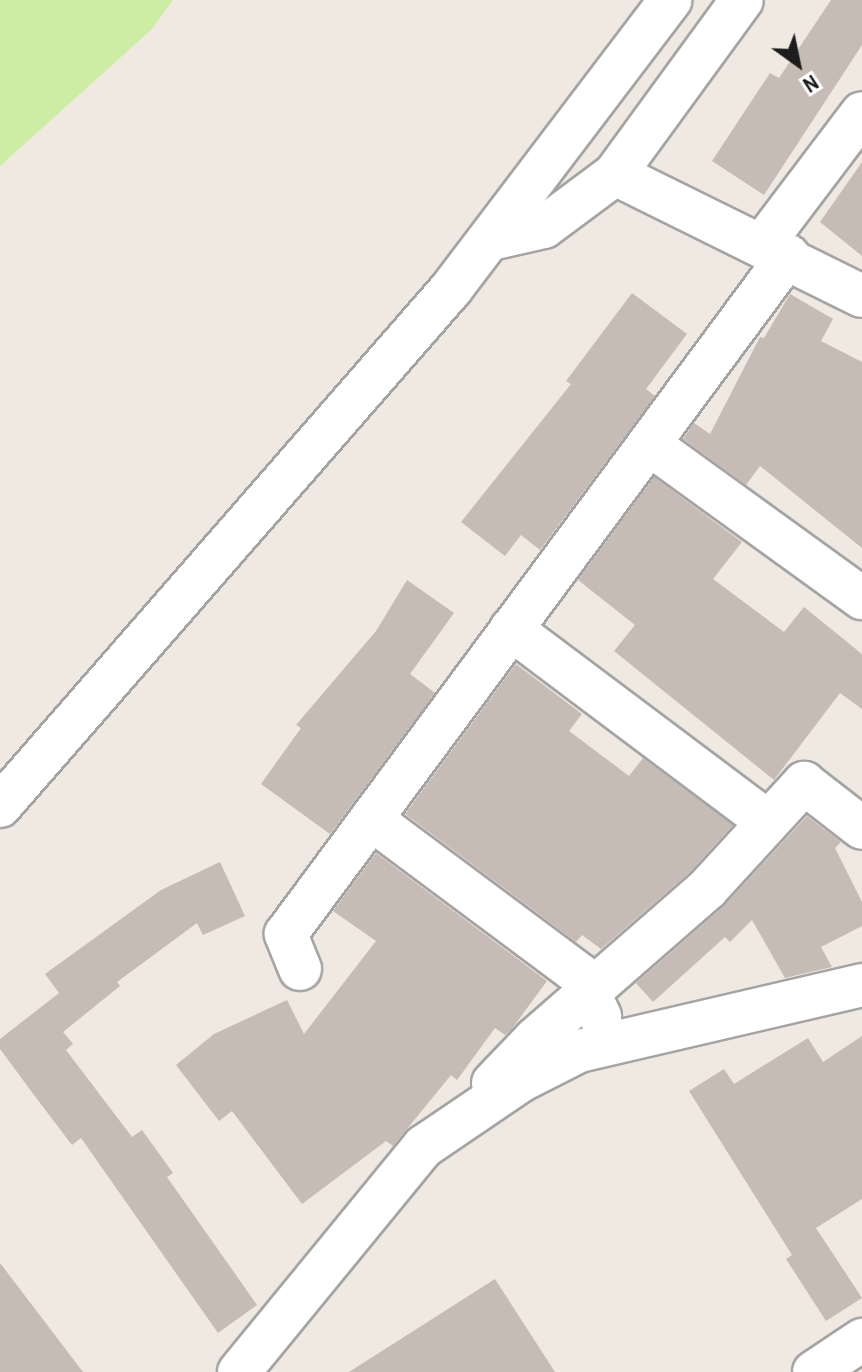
<!DOCTYPE html>
<style>
body{margin:0}
#map{position:relative;width:862px;height:1372px;overflow:hidden;background:#efe9e2;font-family:"Archivo Narrow",sans-serif}
div>[style]{position:absolute}
.grass>*{inset:0;background:#ceeda4}
.building>*{inset:0;background:#c7bbb5}
.roads{filter:drop-shadow(2px 0 #a4a4a4) drop-shadow(-2px 0 #a4a4a4) drop-shadow(0 2px #a4a4a4) drop-shadow(0 -2px #a4a4a4)}
.street>*{height:42px;margin:-21px;padding:0 21px;transform-origin:21px;border-radius:21px;background:#fff}
span{translate:-50% -50%;white-space:nowrap;text-align:center;line-height:1.15;-webkit-text-stroke:6px #fff;paint-order:stroke}
.north{position:absolute;left:758px;top:24px;width:80px;height:80px;-webkit-text-stroke:6px #fff;paint-order:stroke;rotate:147deg;font-size:22px;font-weight:700;line-height:32px;text-align:center;color:#1d1d1d}
.north::after{content:'';display:block;margin:auto;width:28px;height:36px;background:#1d1d1d;clip-path:polygon(50% 0,100% 100%,50% 72%,0 100%)}
</style>
<div id="map">
<div class="grass">
<div style="clip-path:polygon(0 0,173px 0,152px 29px,0 166px)"></div>
</div>
<div class="building">
<div style="clip-path:polygon(831px 0,862px 0,862px 45px,764px 195px,712px 161px,770px 73px,779px 78px)"></div>
<div style="clip-path:polygon(862px 162px,862px 256px,820px 222px)"></div>
<div style="clip-path:polygon(632px 293px,687px 334px,646px 389px,655px 396px,540px 550px,521px 535px,505px 556px,461px 522px,571px 384px,566px 381px)"></div>
<div style="clip-path:polygon(790px 294px,833px 319px,821px 341px,862px 362px,862px 548px,760px 466px,746px 485px,683px 439px,694px 423px,710px 434px,760px 337px,764px 338px)"></div>
<div style="clip-path:polygon(654px 477px,742px 542px,713px 579px,784px 632px,804px 607px,862px 654px,862px 709px,840px 693px,774px 780px,614px 651px,635px 625px,578px 580px)"></div>
<div style="clip-path:polygon(407px 580px,454px 613px,410px 674px,435px 693px,330px 834px,261px 784px,301px 728px,296px 725px,376px 631px)"></div>
<div style="clip-path:polygon(516px 664px,582px 714px,569px 731px,629px 776px,643px 758px,733px 825px,690px 872px,601px 949px,582px 935px,576px 942px,405px 814px)"></div>
<div style="clip-path:polygon(807px 816px,841px 842px,835px 848px,862px 902px,862px 926px,821px 947px,832px 967px,785px 978px,752px 920px,730px 942px,725px 937px,653px 1002px,636px 983px,723px 907px)"></div>
<div style="clip-path:polygon(376px 853px,547px 981px,511px 1030px,505px 1035px,495px 1028px,457px 1080px,451px 1075px,393px 1146px,386px 1141px,302px 1204px,232px 1111px,219px 1121px,176px 1065px,214px 1034px,287px 1000px,304px 1034px,376px 941px,333px 911px)"></div>
<div style="clip-path:polygon(220px 862px,245px 916px,203px 935px,197px 923px,117px 982px,120px 986px,63px 1032px,73px 1044px,66px 1050px,132px 1137px,142px 1130px,173px 1173px,167px 1177px,257px 1305px,218px 1333px,81px 1138px,72px 1145px,37px 1099px,0 1049px,0 1039px,59px 993px,45px 974px,161px 890px)"></div>
<div style="clip-path:polygon(862px 1036px,862px 1199px,816px 1228px,862px 1298px,826px 1321px,786px 1259px,792px 1255px,689px 1091px,724px 1069px,734px 1084px,808px 1038px,823px 1062px)"></div>
<div style="clip-path:polygon(0 1263px,83px 1372px,0 1372px)"></div>
<div style="clip-path:polygon(495px 1279px,555px 1372px,349px 1372px)"></div>
</div>
<div class="roads">
<div class="street">
<div style="left:615px;top:174px;width:215px;rotate:-53.9deg"></div>
<div style="left:491px;top:239px;width:54px;rotate:-12.8deg"></div>
<div style="left:544px;top:227px;width:89px;rotate:-36.7deg"></div>
<div style="left:615px;top:174px;width:275px;rotate:26.3deg"></div>
<div style="left:763px;top:244px;width:164px;rotate:-52.9deg"></div>
<div style="left:649px;top:444px;width:263px;rotate:35.9deg"></div>
<div style="left:511px;top:629px;width:321px;rotate:36.9deg"></div>
<div style="left:0;top:806px;width:686px;rotate:-48.9deg"></div>
<div style="left:451px;top:289px;width:363px;rotate:-52.8deg"></div>
<div style="left:371px;top:819px;width:261px;rotate:36.7deg"></div>
<div style="left:580px;top:975px;width:46px;rotate:64deg"></div>
<div style="left:300px;top:969px;width:38px;rotate:-112deg"></div>
<div style="left:286px;top:934px;width:844px;rotate:-53.48deg"></div>
<div style="left:493px;top:1083px;width:61px;rotate:-46.3deg"></div>
<div style="left:535px;top:1039px;width:228px;rotate:-41.1deg"></div>
<div style="left:707px;top:889px;width:144px;rotate:-47.5deg"></div>
<div style="left:804px;top:783px;width:73px;rotate:37.8deg"></div>
<div style="left:239px;top:1372px;width:291px;rotate:-50.7deg"></div>
<div style="left:423px;top:1147px;width:120px;rotate:-34.1deg"></div>
<div style="left:522px;top:1080px;width:64px;rotate:-27deg"></div>
<div style="left:579px;top:1051px;width:291px;rotate:-13.1deg"></div>
<div style="left:814px;top:1372px;width:58px;rotate:-33.7deg"></div>
</div>
</div>
<div class="north">N</div>
</div>
